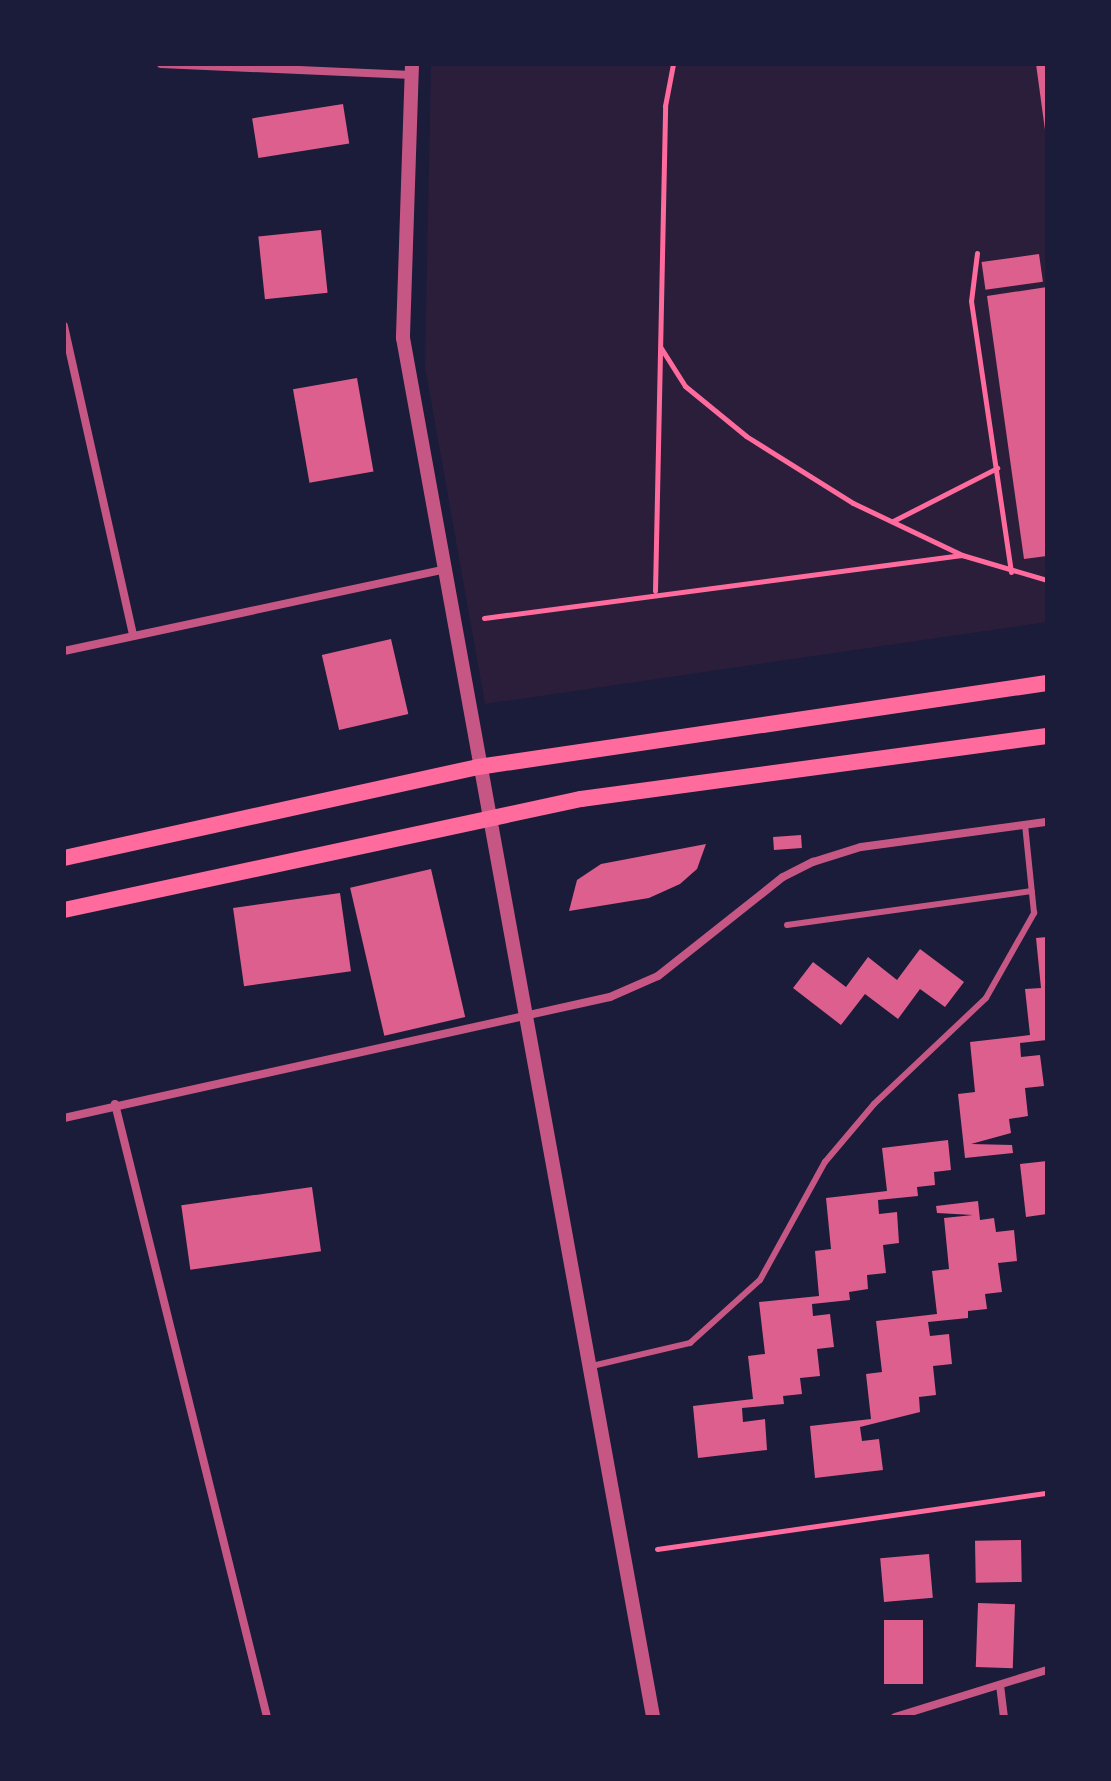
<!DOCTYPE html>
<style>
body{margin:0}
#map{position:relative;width:1111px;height:1781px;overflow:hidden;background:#1b1b3a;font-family:Montserrat,sans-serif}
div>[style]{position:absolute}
.green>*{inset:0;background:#2a1e3b}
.building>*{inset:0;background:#dd5f8e;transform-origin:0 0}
.path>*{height:5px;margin:-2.5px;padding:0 2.5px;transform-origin:2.5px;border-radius:2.5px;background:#ff6b9d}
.service>*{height:6px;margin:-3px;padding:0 3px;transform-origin:3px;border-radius:3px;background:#c65784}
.minor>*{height:8px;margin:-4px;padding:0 4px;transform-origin:4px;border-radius:4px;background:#c65784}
.tertiary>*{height:14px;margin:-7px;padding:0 7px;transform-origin:7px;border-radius:7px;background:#c65784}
.secondary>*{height:16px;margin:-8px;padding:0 8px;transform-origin:8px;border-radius:8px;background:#ff6b9d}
span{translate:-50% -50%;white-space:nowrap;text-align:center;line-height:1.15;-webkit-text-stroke:6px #1b1b3a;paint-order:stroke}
.frame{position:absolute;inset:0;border:66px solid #1b1b3a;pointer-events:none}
</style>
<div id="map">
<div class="green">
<div style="clip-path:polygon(431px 64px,1047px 64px,1047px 622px,485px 704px,425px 367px)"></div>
</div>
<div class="building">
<div style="clip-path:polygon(1036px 64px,1047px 64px,1047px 129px,1045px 130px)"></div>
<div style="left:343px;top:104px;width:40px;height:92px;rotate:81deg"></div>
<div style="left:321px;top:230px;width:63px;height:63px;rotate:84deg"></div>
<div style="left:1039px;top:254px;width:28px;height:58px;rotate:82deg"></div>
<div style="clip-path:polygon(1047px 287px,1047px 556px,1024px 559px,987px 296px)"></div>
<div style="left:357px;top:378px;width:95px;height:65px;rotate:80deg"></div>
<div style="left:391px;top:639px;width:77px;height:71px;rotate:77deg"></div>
<div style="left:801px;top:835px;width:13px;height:28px;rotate:86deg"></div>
<div style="clip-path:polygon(706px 844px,697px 869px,680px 884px,649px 898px,569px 911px,577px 880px,601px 864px)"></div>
<div style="left:431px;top:869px;width:152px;height:83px;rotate:77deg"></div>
<div style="left:340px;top:893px;width:79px;height:108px;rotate:82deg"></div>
<div style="clip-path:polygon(1047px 937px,1047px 1040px,1020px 1043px,1021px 1057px,1040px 1055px,1044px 1086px,1025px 1088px,1028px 1116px,1009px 1119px,1011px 1133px,971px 1144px,1012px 1145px,1013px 1153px,965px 1158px,958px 1094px,975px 1092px,970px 1042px,1030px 1035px,1025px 989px,1041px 988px,1036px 938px)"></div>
<div style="clip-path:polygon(920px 949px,964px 982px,945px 1007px,920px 989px,898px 1019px,865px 994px,841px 1025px,793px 988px,813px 962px,846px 987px,868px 957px,897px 980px)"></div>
<div style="clip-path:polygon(948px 1140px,951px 1170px,934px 1172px,935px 1185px,917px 1187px,918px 1196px,878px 1200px,879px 1214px,897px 1212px,899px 1243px,883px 1245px,886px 1273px,867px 1275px,868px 1289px,849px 1292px,850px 1300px,812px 1304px,813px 1316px,830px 1314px,834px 1347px,817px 1349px,820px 1376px,800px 1378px,802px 1394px,783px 1396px,784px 1404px,742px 1408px,743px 1422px,765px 1419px,767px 1450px,698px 1458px,693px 1406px,753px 1399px,748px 1356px,765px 1354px,759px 1302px,819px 1296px,815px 1251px,831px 1249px,826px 1198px,887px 1191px,882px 1148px)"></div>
<div style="clip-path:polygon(1047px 1161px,1047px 1214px,1026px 1217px,1020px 1164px)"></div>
<div style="left:312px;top:1187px;width:65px;height:132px;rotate:82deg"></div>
<div style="clip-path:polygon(978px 1201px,980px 1220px,994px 1218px,996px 1232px,1014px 1230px,1017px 1261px,998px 1263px,1002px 1292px,985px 1294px,987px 1309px,968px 1311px,968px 1318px,928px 1322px,930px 1336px,949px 1334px,952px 1364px,933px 1366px,936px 1395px,919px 1397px,920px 1412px,860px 1427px,862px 1441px,879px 1439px,883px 1470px,815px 1478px,810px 1426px,871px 1419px,866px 1374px,882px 1372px,876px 1321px,937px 1314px,932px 1271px,949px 1269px,944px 1218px,973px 1215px,937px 1213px,936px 1206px)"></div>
<div style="left:1021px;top:1540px;width:42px;height:46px;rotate:89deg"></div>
<div style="left:929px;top:1554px;width:44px;height:49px;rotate:85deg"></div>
<div style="left:978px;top:1603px;width:37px;height:64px;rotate:2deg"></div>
<div style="left:884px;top:1620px;width:39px;height:64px"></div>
</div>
<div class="path">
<div style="left:977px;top:253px;width:48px;rotate:97.1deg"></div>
<div style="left:971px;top:301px;width:274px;rotate:81.6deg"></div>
<div style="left:661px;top:348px;width:45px;rotate:57.7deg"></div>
<div style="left:685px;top:386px;width:79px;rotate:39.3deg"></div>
<div style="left:746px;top:436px;width:126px;rotate:32.1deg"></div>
<div style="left:853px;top:503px;width:121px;rotate:25.5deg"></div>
<div style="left:962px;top:555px;width:89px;rotate:16.4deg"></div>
<div style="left:893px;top:521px;width:117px;rotate:-27deg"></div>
<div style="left:655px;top:591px;width:485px;rotate:-88.8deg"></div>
<div style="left:665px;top:106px;width:43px;rotate:-79.2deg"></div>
<div style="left:484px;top:618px;width:482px;rotate:-7.5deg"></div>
<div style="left:657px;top:1549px;width:394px;rotate:-8.2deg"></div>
</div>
<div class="service">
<div style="left:787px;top:925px;width:247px;rotate:-7.9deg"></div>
<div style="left:592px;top:1366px;width:101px;rotate:-13.2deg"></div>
<div style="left:690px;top:1343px;width:94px;rotate:-42deg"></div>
<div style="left:760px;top:1280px;width:135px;rotate:-61.2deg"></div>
<div style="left:825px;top:1162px;width:76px;rotate:-49.8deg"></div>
<div style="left:874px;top:1104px;width:154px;rotate:-43.4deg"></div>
<div style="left:986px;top:998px;width:98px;rotate:-60.5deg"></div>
<div style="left:1034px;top:913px;width:88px;rotate:-95.8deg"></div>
</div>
<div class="minor">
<div style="left:161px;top:64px;width:251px;rotate:2.5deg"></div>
<div style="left:64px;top:326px;width:316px;rotate:77.4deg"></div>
<div style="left:64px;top:651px;width:387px;rotate:-12.1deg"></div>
<div style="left:115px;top:1104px;width:632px;rotate:76.07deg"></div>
<div style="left:64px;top:1118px;width:559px;rotate:-12.5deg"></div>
<div style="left:610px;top:997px;width:52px;rotate:-23.6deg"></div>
<div style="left:658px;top:976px;width:159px;rotate:-38.4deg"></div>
<div style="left:783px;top:877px;width:34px;rotate:-27deg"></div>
<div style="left:813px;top:862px;width:50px;rotate:-17.4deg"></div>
<div style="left:861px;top:847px;width:188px;rotate:-7.7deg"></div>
<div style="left:1000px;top:1685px;width:32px;rotate:83deg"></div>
<div style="left:895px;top:1717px;width:159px;rotate:-17.2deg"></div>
</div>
<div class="tertiary">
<div style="left:412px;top:64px;width:274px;rotate:91.9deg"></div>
<div style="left:403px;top:338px;width:1401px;rotate:79.72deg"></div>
</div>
<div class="secondary">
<div style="left:64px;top:858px;width:424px;rotate:-12.4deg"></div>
<div style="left:478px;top:767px;width:575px;rotate:-8.4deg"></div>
<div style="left:64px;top:910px;width:529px;rotate:-12.12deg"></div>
<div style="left:581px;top:799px;width:470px;rotate:-7.7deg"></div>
</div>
<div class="frame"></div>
</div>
